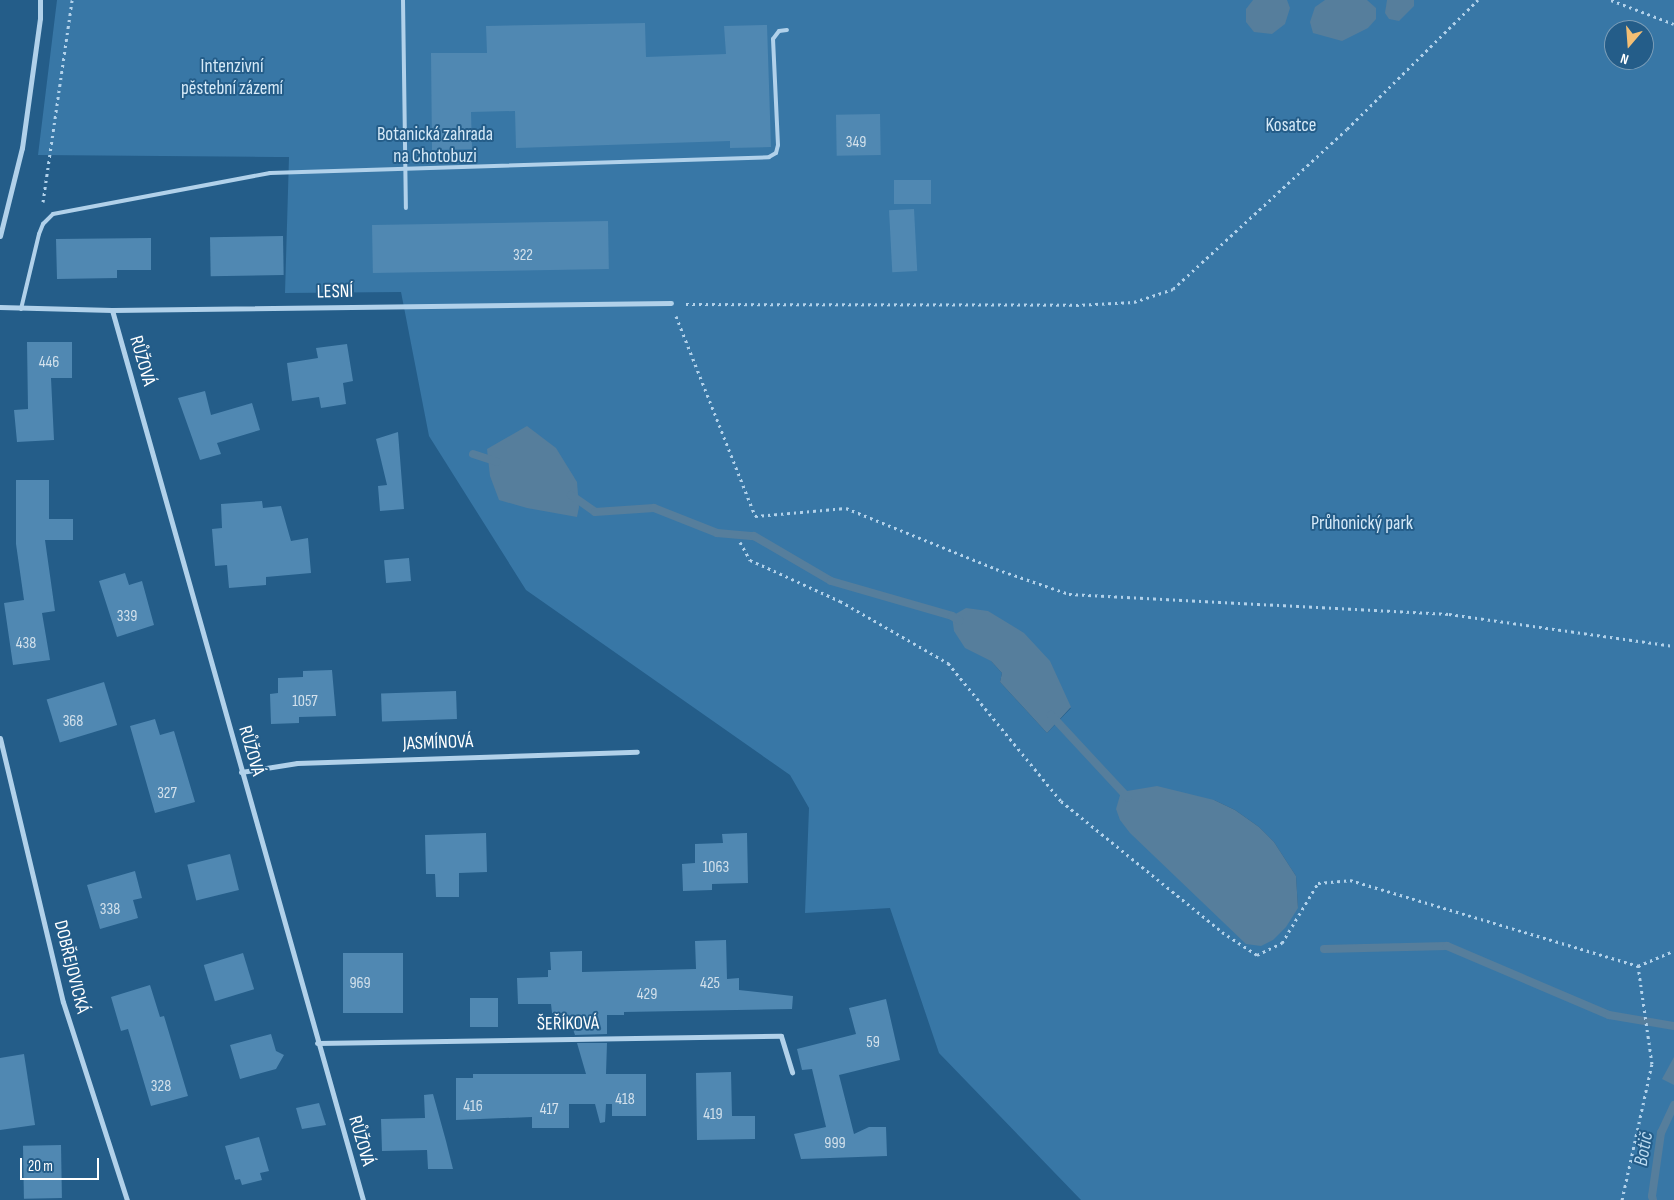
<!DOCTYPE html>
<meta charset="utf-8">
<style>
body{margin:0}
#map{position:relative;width:1674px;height:1200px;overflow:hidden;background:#245d89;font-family:"Sofia Sans Condensed",sans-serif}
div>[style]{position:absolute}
.green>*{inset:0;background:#3877a6}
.water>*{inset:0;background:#567e9c}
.stream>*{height:8px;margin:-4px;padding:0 4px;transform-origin:4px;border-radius:4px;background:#567e9c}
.building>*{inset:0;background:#5088b2;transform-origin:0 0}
.path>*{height:3px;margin-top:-1.5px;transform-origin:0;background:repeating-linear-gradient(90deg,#b1d1ea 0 2.5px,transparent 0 6.5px)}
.lane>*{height:4px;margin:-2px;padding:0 2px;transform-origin:2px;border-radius:2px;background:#b1d1ea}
.street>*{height:5px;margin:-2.5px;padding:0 2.5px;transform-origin:2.5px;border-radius:2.5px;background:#b1d1ea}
span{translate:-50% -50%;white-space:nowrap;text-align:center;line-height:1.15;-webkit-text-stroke:4px #245d89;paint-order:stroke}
.number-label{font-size:16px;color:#d3e1ec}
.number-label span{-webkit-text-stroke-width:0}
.park-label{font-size:19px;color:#d5e9f7}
.street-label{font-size:19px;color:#fff}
.water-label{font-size:20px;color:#bcdbf1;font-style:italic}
.north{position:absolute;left:1604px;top:20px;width:50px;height:50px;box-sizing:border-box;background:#245d89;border:1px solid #7c9eb8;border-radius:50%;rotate:198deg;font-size:14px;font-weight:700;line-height:20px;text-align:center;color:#fff}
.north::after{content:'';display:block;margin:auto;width:18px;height:22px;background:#f4bf74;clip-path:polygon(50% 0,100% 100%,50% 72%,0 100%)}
.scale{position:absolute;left:20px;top:1158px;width:79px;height:22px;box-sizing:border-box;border:2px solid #fff;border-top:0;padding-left:6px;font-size:15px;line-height:18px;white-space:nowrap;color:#fff;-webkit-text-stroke:4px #245d89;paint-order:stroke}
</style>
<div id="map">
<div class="green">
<div style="clip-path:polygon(evenodd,57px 0,1674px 0,1674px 1200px,1081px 1200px,939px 1053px,890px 908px,805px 913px,809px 808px,790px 775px,526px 590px,429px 436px,401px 292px,285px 293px,289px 157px,38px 155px,57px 0,1614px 30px,1644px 30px,1644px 60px,1614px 60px,1614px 30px,57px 0,991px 661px,1071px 708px,1047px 733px,1000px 682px,1002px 673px,991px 661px,57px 0,1214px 800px,1235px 810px,1259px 827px,1274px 842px,1296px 876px,1298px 908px,1214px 800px)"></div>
</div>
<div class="water">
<div style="clip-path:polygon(1253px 0,1287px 0,1290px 8px,1285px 24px,1272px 34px,1254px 32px,1246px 22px,1246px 9px)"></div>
<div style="clip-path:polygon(1325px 0,1367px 0,1376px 8px,1376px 19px,1368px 28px,1342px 41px,1313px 33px,1310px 22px,1315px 7px)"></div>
<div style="clip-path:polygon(1387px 0,1414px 0,1414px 6px,1399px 21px,1389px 19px,1385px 13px)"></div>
<div style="clip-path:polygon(527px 426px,556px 448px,577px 482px,579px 507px,577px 517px,527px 508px,499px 500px,490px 476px,487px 449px)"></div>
<div style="clip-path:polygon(966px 608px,988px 611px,1024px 633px,1050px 661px,1071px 707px,1047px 733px,1000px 682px,1002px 673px,991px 661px,965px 648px,954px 631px,952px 616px)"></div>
<div style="clip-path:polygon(1157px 786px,1214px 800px,1235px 810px,1259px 827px,1274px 842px,1296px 876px,1298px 908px,1286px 927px,1273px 940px,1261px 946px,1246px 944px,1130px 833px,1120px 820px,1116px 809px,1121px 792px)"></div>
<div style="clip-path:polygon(1674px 1057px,1674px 1085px,1662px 1079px)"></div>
</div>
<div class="stream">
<div style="left:473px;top:454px;width:25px;rotate:18deg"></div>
<div style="left:571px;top:495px;width:29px;rotate:35deg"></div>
<div style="left:595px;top:512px;width:59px;rotate:-3.9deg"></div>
<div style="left:654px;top:508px;width:68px;rotate:21.6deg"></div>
<div style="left:717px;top:533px;width:37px;rotate:5deg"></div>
<div style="left:754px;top:536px;width:89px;rotate:30.3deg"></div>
<div style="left:831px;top:581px;width:126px;rotate:16.1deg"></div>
<div style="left:952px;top:616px;width:9px;rotate:32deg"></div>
<div style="left:1051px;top:715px;width:113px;rotate:47.1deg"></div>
<div style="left:1324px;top:949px;width:123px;rotate:-1.4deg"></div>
<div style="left:1447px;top:946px;width:176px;rotate:23.1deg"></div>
<div style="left:1609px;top:1015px;width:66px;rotate:9.6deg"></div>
<div style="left:1653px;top:1200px;width:4px;rotate:-104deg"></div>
<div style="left:1652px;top:1196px;width:64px;rotate:-81.9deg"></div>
<div style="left:1661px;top:1133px;width:31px;rotate:-65deg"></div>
</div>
<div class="building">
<div style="clip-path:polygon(645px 23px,646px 57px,726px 54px,724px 26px,767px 25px,771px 147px,730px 148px,730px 141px,516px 148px,515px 111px,471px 112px,472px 149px,432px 150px,431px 53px,487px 53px,486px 26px)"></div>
<div style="left:880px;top:114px;width:41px;height:44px;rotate:89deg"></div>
<div style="left:931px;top:180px;width:24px;height:37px;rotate:90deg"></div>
<div style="left:914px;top:209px;width:62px;height:25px;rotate:87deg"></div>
<div style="left:608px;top:221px;width:48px;height:236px;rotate:89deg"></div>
<div style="left:283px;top:236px;width:39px;height:73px;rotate:89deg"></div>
<div style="clip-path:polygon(151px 238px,151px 270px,117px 270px,117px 278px,57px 279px,56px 239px)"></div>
<div style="clip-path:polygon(27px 342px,72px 342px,72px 378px,51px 378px,54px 440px,17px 442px,14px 410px,28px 409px)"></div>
<div style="clip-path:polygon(347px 344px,353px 381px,343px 383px,346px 404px,321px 408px,319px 397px,292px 401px,287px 363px,318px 358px,316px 348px)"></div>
<div style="clip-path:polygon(205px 391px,211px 415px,252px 403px,260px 430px,217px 443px,221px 454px,200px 460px,178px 398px)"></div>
<div style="clip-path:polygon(398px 432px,404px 509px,380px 511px,378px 486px,387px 485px,376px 439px)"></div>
<div style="clip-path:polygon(16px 480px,49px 480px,49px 519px,73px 519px,73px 540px,45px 540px,55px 611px,42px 613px,50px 660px,13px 665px,4px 603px,24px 600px,16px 544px)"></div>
<div style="clip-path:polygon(262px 501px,263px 508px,281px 506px,291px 541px,308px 538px,311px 573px,266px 577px,266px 585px,229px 588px,227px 565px,215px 566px,212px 529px,222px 528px,221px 504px)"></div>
<div style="left:409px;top:558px;width:23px;height:25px;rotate:85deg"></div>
<div style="clip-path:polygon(125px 573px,129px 585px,142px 581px,154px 625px,117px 637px,99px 581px)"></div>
<div style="clip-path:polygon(332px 670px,336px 716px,299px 717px,299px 723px,271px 724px,270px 694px,278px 693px,278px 678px,303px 677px,303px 671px)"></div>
<div style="left:104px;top:682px;width:45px;height:60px;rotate:73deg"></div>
<div style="left:456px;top:691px;width:28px;height:75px;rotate:88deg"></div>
<div style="clip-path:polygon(155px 719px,160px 735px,174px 731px,195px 802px,155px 813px,130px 726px)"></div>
<div style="clip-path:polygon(486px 833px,487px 872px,459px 873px,459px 897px,436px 897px,435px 874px,426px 874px,425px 835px)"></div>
<div style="clip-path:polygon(747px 833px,748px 883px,712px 884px,712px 890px,683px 891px,682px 864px,695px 863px,695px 844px,723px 843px,722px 834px)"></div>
<div style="left:230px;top:854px;width:37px;height:44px;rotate:76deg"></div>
<div style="clip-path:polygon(135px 871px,142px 898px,133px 900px,138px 918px,100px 929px,87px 885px)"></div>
<div style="clip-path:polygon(726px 940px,727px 979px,739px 978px,739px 990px,793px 996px,792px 1009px,624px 1012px,624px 1015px,607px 1015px,607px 1034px,575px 1035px,571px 1023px,562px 1013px,552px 1013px,551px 1004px,518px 1004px,517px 978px,548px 977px,548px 970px,551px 970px,550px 952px,582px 951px,582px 972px,696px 969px,695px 941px)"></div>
<div style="left:243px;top:953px;width:38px;height:41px;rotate:73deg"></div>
<div style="left:343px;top:953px;width:60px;height:60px"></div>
<div style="clip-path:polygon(150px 985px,160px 1017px,164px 1016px,188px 1096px,151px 1106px,128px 1029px,121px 1031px,111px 997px)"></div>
<div style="left:470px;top:998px;width:28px;height:29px"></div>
<div style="clip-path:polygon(886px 999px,900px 1060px,839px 1075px,854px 1134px,869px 1127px,886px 1127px,887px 1156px,801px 1159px,794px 1134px,826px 1127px,812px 1069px,802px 1070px,797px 1049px,856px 1034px,849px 1008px)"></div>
<div style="clip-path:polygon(271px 1034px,276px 1051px,284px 1055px,276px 1069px,240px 1079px,230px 1045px)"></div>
<div style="clip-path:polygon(577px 1043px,607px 1043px,606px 1074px,646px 1074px,646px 1116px,612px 1116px,612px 1104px,606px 1104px,605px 1122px,600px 1123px,595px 1104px,569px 1104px,569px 1128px,532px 1128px,532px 1117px,456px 1120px,456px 1078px,473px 1078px,473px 1074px,586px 1074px)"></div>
<div style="clip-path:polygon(24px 1054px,35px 1125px,0 1130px,0 1058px)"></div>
<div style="clip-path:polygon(731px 1072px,732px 1116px,755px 1116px,755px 1139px,697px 1140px,696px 1073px)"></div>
<div style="clip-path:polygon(433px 1094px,446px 1141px,453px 1169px,428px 1169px,427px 1150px,382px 1151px,381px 1119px,425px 1118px,424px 1095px)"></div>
<div style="clip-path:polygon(319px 1103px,326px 1125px,302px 1129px,296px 1108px)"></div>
<div style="clip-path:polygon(259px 1137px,269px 1171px,260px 1173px,262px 1180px,242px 1185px,240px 1179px,235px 1180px,225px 1146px)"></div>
<div style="left:61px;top:1145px;width:53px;height:38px;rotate:89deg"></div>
</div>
<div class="path">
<div style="left:1611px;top:0;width:67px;rotate:20.9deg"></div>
<div style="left:43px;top:202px;width:204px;rotate:-81.8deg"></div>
<div style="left:686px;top:304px;width:390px;rotate:0.1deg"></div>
<div style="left:1076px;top:305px;width:58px;rotate:-3deg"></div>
<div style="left:1134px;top:302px;width:41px;rotate:-18.4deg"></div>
<div style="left:1173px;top:289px;width:236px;rotate:-42.6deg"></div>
<div style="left:1347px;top:129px;width:184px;rotate:-44.6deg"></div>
<div style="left:676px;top:316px;width:215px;rotate:68.4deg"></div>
<div style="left:755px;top:516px;width:91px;rotate:-5deg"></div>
<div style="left:846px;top:508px;width:162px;rotate:22.1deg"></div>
<div style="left:996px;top:569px;width:77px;rotate:18.9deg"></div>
<div style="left:1069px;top:594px;width:381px;rotate:3deg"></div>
<div style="left:1449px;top:614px;width:227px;rotate:8.1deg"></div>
<div style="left:740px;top:542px;width:21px;rotate:61deg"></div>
<div style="left:750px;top:560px;width:99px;rotate:24.5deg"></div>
<div style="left:840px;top:601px;width:125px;rotate:29.9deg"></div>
<div style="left:948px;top:663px;width:178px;rotate:50.7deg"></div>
<div style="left:1061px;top:801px;width:208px;rotate:39.1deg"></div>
<div style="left:1222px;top:932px;width:42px;rotate:33.3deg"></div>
<div style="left:1257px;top:955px;width:28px;rotate:-26deg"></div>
<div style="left:1282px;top:943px;width:70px;rotate:-59deg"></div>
<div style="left:1318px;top:883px;width:32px;rotate:-5deg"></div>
<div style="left:1350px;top:880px;width:301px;rotate:16.6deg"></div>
<div style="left:1638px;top:966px;width:39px;rotate:-23deg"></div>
<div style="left:1622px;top:1200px;width:139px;rotate:-77.6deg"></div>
<div style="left:1652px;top:1064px;width:99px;rotate:-98.1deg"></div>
</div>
<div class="lane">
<div style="left:403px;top:0;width:208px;rotate:89.2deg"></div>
<div style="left:21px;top:309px;width:77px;rotate:-76.5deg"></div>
<div style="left:39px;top:234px;width:11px;rotate:-68deg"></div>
<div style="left:43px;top:224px;width:14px;rotate:-45deg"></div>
<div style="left:53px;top:214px;width:221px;rotate:-10.7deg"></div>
<div style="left:270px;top:173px;width:499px;rotate:-1.8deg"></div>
<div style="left:769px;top:157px;width:8px;rotate:-30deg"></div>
<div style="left:776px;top:153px;width:8px;rotate:-76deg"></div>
<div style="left:778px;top:145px;width:106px;rotate:-92.7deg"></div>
<div style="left:773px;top:39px;width:10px;rotate:-53deg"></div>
<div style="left:779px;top:31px;width:8px;rotate:-7deg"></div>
</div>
<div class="street">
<div style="left:0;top:236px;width:91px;rotate:-76deg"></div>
<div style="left:22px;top:148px;width:131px;rotate:-82.1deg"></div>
<div style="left:40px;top:18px;width:18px;rotate:-90deg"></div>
<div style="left:0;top:307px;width:112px;rotate:1.5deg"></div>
<div style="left:112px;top:310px;width:559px;rotate:-0.72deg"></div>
<div style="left:112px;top:310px;width:925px;rotate:74.25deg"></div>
<div style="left:0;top:738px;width:271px;rotate:76.6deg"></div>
<div style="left:63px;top:1002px;width:208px;rotate:72.1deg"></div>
<div style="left:241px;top:772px;width:57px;rotate:-9.1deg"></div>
<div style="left:297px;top:763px;width:340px;rotate:-1.9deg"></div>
<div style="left:317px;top:1043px;width:464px;rotate:-0.9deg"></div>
<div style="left:781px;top:1036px;width:38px;rotate:73deg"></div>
</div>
<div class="number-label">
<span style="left:856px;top:143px">349</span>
<span style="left:523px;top:256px">322</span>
<span style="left:49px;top:363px">446</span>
<span style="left:127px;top:617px">339</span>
<span style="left:26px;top:644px">438</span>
<span style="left:305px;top:702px">1057</span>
<span style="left:73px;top:722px">368</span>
<span style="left:167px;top:794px">327</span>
<span style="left:716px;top:868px">1063</span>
<span style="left:110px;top:910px">338</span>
<span style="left:360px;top:984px">969</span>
<span style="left:710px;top:984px">425</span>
<span style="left:647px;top:995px">429</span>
<span style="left:873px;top:1043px">59</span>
<span style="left:161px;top:1087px">328</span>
<span style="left:625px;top:1100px">418</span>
<span style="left:473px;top:1107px">416</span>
<span style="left:549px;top:1110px">417</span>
<span style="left:713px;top:1115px">419</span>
<span style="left:835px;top:1144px">999</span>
</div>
<div class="park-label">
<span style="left:232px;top:78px">Intenzivní<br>pěstební zázemí</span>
<span style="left:1291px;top:126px">Kosatce</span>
<span style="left:435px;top:146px">Botanická zahrada<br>na Chotobuzi</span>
<span style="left:1362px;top:524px">Průhonický park</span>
</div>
<div class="street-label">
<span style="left:335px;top:292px;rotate:-1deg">LESNÍ</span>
<span style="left:142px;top:361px;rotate:74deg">RŮŽOVÁ</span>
<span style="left:438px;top:743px;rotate:-2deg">JASMÍNOVÁ</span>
<span style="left:251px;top:751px;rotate:74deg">RŮŽOVÁ</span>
<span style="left:71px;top:967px;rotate:76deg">DOBŘEJOVICKÁ</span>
<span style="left:568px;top:1024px;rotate:-1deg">ŠEŘÍKOVÁ</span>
<span style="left:361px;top:1141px;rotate:74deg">RŮŽOVÁ</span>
</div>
<div class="water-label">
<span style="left:1644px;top:1149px;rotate:-80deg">Botič</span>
</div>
<div class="north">N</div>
<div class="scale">20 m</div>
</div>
